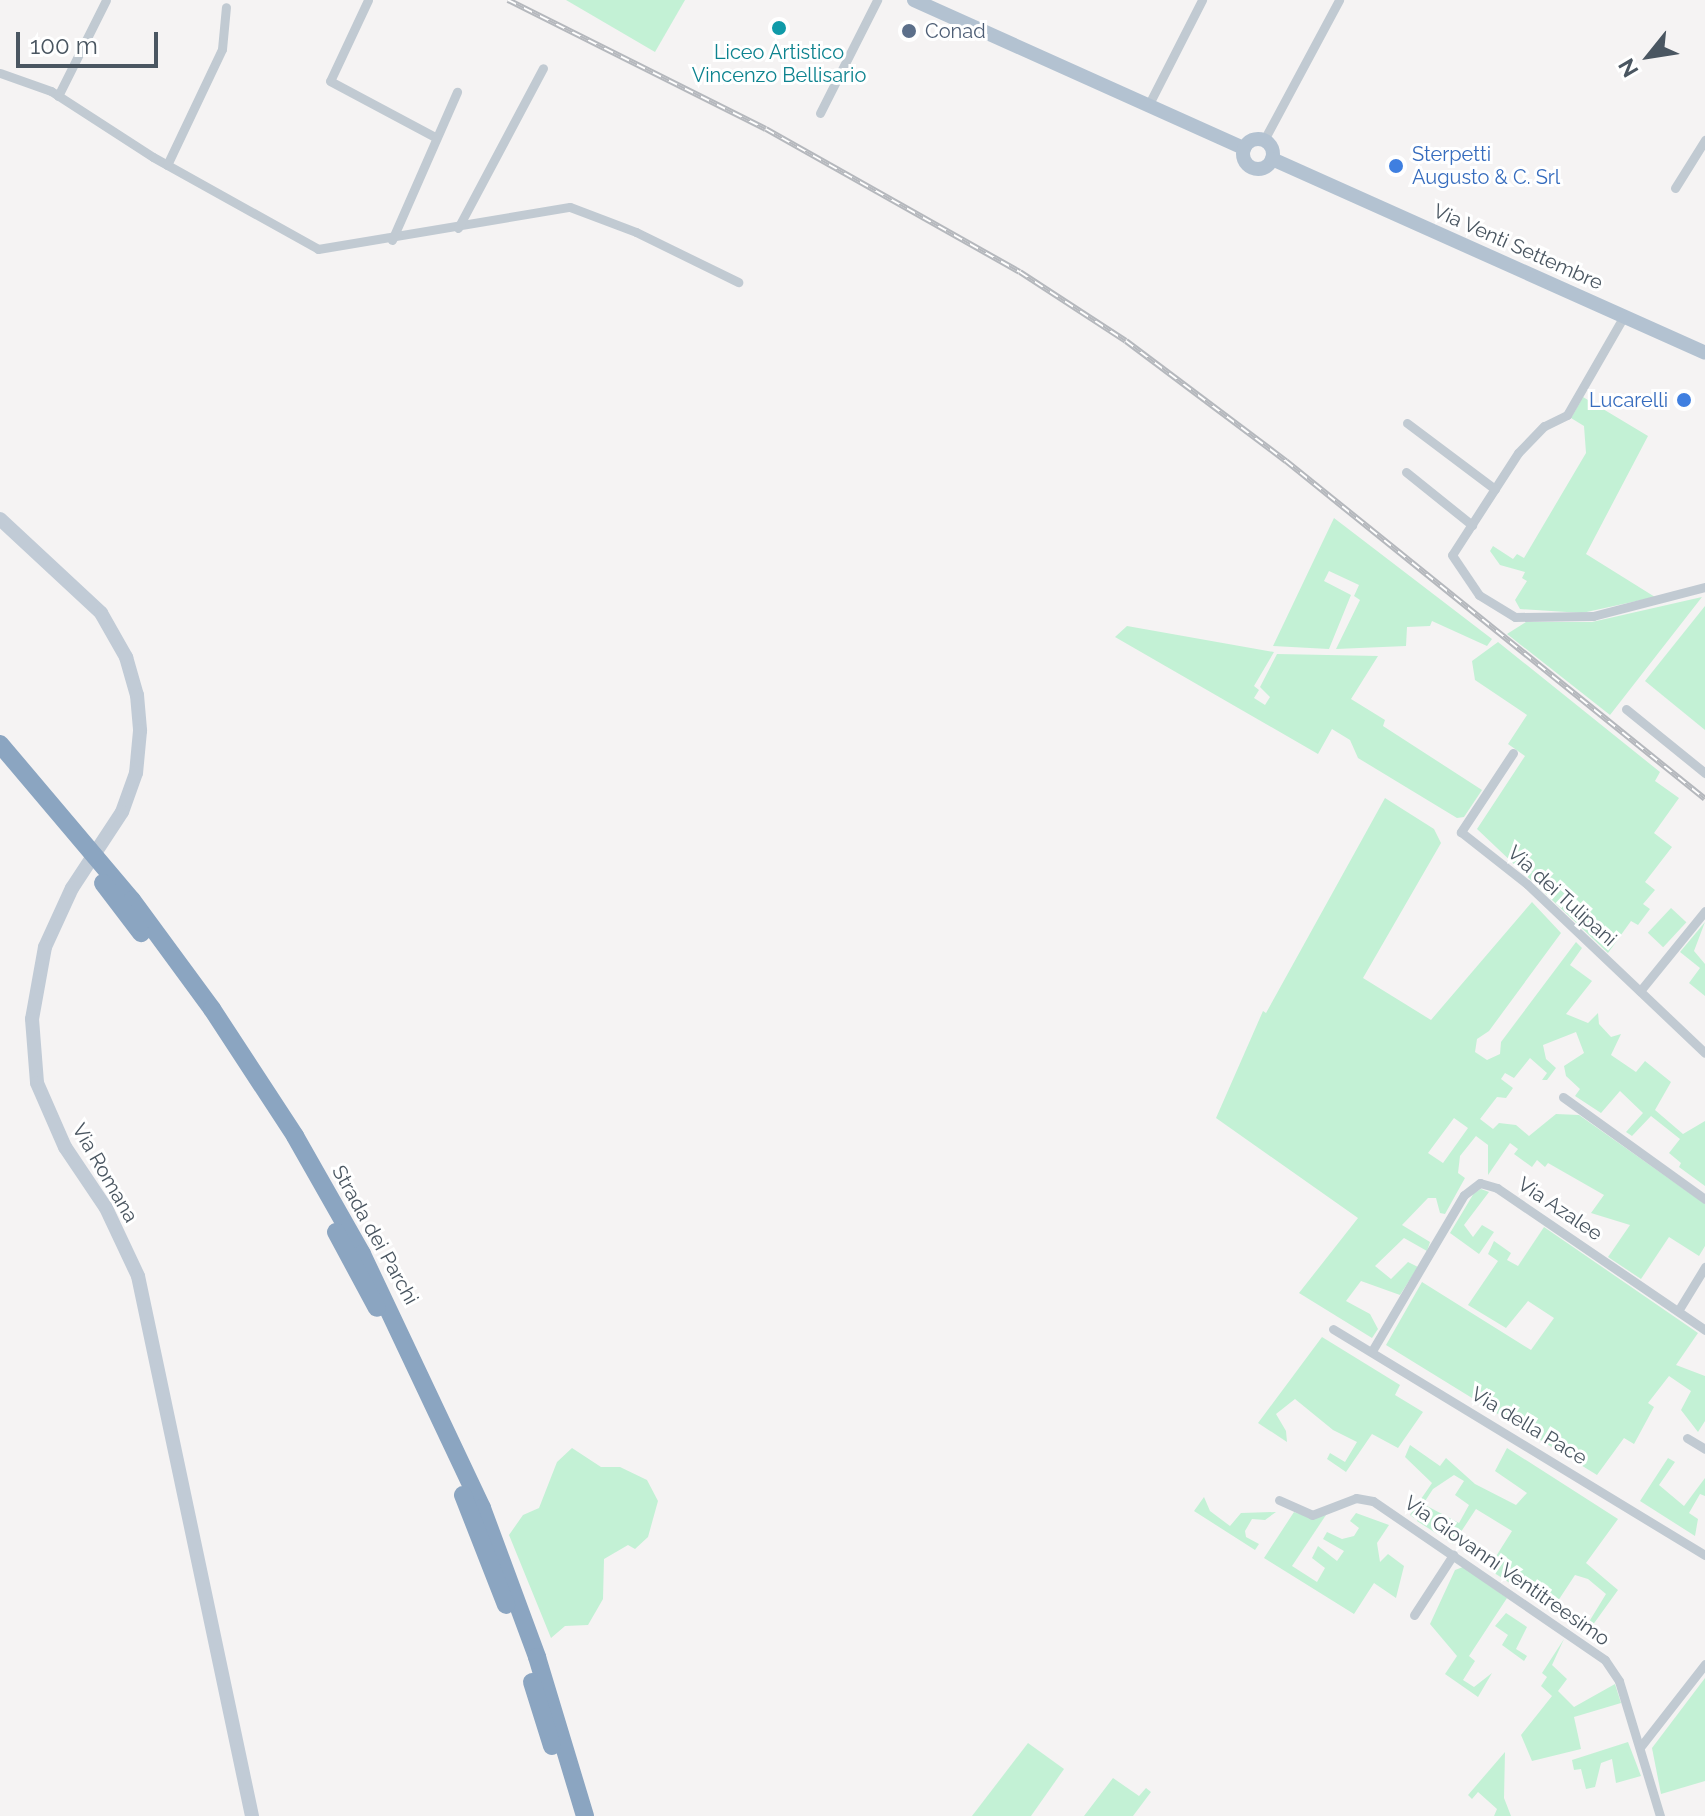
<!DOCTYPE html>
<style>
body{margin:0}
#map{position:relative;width:1705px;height:1816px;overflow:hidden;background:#f5f3f3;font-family:Raleway,sans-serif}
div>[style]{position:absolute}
.green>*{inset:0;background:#c3f1d5;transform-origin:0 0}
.minor>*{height:9px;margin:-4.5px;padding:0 4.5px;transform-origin:4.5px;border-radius:4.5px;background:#c1cad2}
.secondary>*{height:14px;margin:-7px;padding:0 7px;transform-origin:7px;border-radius:7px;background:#c1cbd6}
.primary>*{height:14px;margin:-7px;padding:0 7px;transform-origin:7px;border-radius:7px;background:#b3c2d1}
.primary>.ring{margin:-7px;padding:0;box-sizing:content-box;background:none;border:14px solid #b3c2d1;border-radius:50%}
.motorway>*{height:18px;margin:-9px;padding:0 9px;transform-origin:9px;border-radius:9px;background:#8ba5c1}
.rail>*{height:6px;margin-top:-3px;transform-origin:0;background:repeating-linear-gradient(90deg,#fff 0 9px,#b5b8bd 0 18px);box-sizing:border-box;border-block:2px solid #b5b8bd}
.dots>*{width:22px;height:22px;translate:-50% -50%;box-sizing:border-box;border:4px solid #fff;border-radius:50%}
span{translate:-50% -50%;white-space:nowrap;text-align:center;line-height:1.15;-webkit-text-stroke:6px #fff;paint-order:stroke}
.service-label{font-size:20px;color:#4e5e75}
.left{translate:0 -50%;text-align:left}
.culture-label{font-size:20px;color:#0d838f}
.shop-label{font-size:20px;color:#366cbe}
.right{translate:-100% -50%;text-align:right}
.street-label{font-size:20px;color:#4a5661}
.north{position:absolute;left:1609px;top:16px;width:80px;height:80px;-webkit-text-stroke:6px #fff;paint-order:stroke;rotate:240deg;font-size:22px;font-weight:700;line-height:32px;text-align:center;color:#4a5661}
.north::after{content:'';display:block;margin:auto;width:28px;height:36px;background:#4a5661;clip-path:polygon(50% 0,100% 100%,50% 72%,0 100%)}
.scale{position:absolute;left:16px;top:32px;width:142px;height:36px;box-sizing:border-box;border:4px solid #4a5661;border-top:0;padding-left:10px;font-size:24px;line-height:28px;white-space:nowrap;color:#4a5661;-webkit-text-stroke:6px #fff;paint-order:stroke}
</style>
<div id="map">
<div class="green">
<div style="clip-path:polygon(566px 0,685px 0,655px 52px)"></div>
<div style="clip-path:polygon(1583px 397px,1648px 436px,1586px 554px,1655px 597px,1582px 613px,1520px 609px,1515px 600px,1527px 581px,1522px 578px,1525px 572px,1500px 565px,1490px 551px,1493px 546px,1513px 559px,1517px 554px,1524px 558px,1586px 453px,1584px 426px,1571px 418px)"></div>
<div style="clip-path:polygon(1334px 518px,1492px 639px,1487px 646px,1432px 621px,1430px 626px,1407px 627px,1406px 646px,1336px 649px,1360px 600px,1354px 596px,1359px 585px,1329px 571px,1324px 581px,1351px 595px,1329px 649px,1273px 646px)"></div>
<div style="clip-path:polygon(1702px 597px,1610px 715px,1507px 634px,1526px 622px,1592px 622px)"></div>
<div style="clip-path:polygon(1705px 606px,1705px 730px,1645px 681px)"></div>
<div style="clip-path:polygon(1127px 626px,1274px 652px,1254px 686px,1259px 690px,1254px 698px,1265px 705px,1270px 697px,1260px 687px,1277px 654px,1378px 656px,1351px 699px,1385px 720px,1383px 726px,1482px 790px,1464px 817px,1457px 818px,1358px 758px,1350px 740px,1332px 729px,1318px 754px,1115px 637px)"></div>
<div style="clip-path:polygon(1498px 642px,1660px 772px,1655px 781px,1679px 798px,1654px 833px,1672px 847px,1645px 882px,1655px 890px,1643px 904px,1650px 909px,1638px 925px,1631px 921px,1608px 953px,1477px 829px,1525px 756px,1508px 744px,1527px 715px,1475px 680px,1472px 661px)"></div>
<div style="clip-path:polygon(evenodd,1385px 798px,1434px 829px,1441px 843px,1363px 978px,1431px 1020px,1532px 902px,1561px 933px,1489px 1031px,1477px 1039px,1475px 1052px,1487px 1060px,1500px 1054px,1501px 1042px,1576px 942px,1582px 948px,1570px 965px,1592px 981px,1566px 1014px,1588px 1023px,1598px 1013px,1599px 1024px,1611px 1037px,1621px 1034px,1611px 1055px,1636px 1072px,1645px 1061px,1671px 1082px,1655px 1110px,1683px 1134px,1705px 1121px,1705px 1186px,1679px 1167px,1681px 1163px,1669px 1153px,1680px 1139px,1651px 1116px,1632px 1136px,1626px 1132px,1643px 1113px,1620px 1091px,1601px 1113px,1575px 1096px,1580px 1089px,1566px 1076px,1564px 1066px,1584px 1053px,1576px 1032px,1543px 1045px,1546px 1059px,1556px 1068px,1547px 1080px,1542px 1080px,1547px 1073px,1530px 1058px,1514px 1078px,1505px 1073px,1501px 1079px,1513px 1088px,1506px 1098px,1497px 1097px,1480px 1119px,1493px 1129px,1499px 1123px,1516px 1125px,1529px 1136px,1556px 1114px,1579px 1115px,1705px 1204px,1705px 1246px,1699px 1256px,1669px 1237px,1641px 1279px,1608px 1257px,1630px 1225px,1591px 1213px,1604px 1195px,1548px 1163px,1545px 1167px,1537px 1160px,1532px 1167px,1514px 1154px,1518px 1149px,1510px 1143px,1488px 1175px,1488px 1145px,1476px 1136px,1460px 1156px,1458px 1173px,1465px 1178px,1445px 1214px,1440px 1213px,1436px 1198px,1428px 1198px,1402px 1225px,1430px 1242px,1427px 1251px,1404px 1238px,1375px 1266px,1391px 1279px,1408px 1262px,1418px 1267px,1400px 1295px,1361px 1281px,1346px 1301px,1370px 1314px,1378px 1329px,1372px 1338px,1299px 1293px,1358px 1218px,1216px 1118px,1263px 1011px,1266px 1013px,1385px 798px,1454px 1118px,1468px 1128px,1443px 1163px,1428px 1153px,1454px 1118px)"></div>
<div style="left:1671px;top:908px;width:21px;height:34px;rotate:43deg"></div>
<div style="clip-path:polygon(1705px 922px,1694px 951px,1705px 964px,1705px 996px,1689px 983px,1700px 968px,1680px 952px)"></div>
<div style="clip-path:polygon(1481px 1189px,1489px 1192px,1464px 1225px,1473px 1237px,1482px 1225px,1494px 1232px,1479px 1254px,1450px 1233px,1474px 1193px)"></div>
<div style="clip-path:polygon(1544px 1227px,1698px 1333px,1676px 1365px,1705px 1376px,1705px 1421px,1698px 1432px,1681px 1410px,1691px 1391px,1669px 1376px,1648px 1403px,1654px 1407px,1634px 1444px,1624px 1438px,1597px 1475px,1386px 1345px,1422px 1282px,1531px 1350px,1554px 1318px,1528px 1301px,1506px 1328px,1468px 1305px,1498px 1261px,1488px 1254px,1494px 1241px,1511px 1253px,1507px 1260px,1518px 1266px)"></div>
<div style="clip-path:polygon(1322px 1337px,1400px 1385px,1395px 1395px,1423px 1412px,1398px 1448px,1372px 1434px,1346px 1472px,1327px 1459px,1330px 1453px,1345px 1462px,1357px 1442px,1333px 1430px,1295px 1399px,1276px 1414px,1286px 1431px,1287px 1442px,1258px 1423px)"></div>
<div style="clip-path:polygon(1410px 1445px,1440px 1466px,1446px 1458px,1475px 1484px,1516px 1505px,1527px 1493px,1495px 1471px,1507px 1448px,1618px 1519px,1586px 1563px,1618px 1590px,1587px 1633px,1584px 1630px,1606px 1594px,1588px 1579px,1575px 1575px,1552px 1610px,1488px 1569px,1512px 1531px,1476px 1509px,1453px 1544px,1417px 1521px,1427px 1506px,1459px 1523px,1469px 1505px,1455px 1495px,1464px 1481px,1454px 1475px,1433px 1489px,1414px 1518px,1410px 1515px,1432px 1483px,1405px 1457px)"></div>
<div style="clip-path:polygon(572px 1448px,601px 1467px,620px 1467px,647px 1480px,658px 1501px,648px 1537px,635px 1549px,628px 1545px,604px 1559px,603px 1599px,588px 1625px,565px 1626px,551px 1638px,509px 1535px,523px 1515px,539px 1508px,557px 1462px)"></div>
<div style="clip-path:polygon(1668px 1458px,1675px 1462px,1659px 1485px,1684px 1506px,1705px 1478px,1705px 1496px,1700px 1494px,1689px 1513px,1698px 1519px,1695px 1536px,1640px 1501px)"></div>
<div style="clip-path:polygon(1204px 1497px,1210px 1511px,1230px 1526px,1241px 1513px,1276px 1512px,1265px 1520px,1252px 1519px,1245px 1531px,1246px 1537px,1259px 1544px,1255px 1550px,1194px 1511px)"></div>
<div style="clip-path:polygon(1294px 1512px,1312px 1518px,1326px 1515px,1292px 1566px,1317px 1582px,1325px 1568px,1312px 1558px,1318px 1546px,1337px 1561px,1344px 1551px,1323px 1539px,1327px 1532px,1342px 1539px,1354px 1536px,1359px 1528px,1350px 1521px,1356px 1513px,1389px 1525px,1377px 1543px,1380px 1562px,1388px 1554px,1404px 1566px,1396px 1598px,1374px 1583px,1354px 1614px,1264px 1558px)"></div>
<div style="clip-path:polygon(1463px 1567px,1507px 1598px,1469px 1656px,1475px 1661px,1463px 1680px,1474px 1687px,1492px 1673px,1478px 1697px,1445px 1674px,1457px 1656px,1430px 1624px,1455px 1570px)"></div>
<div style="clip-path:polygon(1506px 1613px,1527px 1627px,1516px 1649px,1527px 1656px,1524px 1661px,1502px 1645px,1508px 1635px,1495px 1626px)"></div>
<div style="clip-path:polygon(1564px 1639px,1552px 1665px,1567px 1679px,1558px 1691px,1574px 1707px,1615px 1684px,1621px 1703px,1574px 1717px,1581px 1749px,1532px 1761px,1521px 1735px,1552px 1696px,1541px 1686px,1547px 1677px,1542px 1673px)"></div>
<div style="clip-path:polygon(1705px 1678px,1705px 1781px,1661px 1794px,1652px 1748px)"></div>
<div style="clip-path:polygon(1628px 1742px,1641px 1776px,1616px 1783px,1612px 1759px,1601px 1763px,1595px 1787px,1586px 1789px,1581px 1769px,1574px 1770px,1572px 1760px)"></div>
<div style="clip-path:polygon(1028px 1743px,1064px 1769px,1031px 1816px,972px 1816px)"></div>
<div style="clip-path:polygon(1505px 1752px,1504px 1798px,1511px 1816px,1494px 1816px,1497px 1809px,1478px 1792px,1472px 1799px,1468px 1795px)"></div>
<div style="clip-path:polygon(1113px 1778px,1139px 1796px,1146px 1788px,1151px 1792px,1133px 1816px,1084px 1816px)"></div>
</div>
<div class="minor">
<div style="left:368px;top:0;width:89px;rotate:115.1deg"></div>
<div style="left:330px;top:81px;width:119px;rotate:28.1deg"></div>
<div style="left:0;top:73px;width:54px;rotate:19.4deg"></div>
<div style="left:51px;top:91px;width:121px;rotate:32.9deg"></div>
<div style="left:153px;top:157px;width:189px;rotate:29.1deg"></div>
<div style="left:318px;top:249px;width:255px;rotate:-9.5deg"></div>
<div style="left:570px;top:207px;width:71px;rotate:20.7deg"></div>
<div style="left:636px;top:232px;width:114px;rotate:26.1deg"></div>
<div style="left:58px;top:96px;width:107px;rotate:-63.4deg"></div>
<div style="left:1149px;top:104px;width:117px;rotate:-63deg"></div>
<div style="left:820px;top:113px;width:127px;rotate:-63.2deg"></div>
<div style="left:1264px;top:140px;width:159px;rotate:-61.8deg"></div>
<div style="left:167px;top:165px;width:128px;rotate:-64.6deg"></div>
<div style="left:222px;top:49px;width:42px;rotate:-84.6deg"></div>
<div style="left:1675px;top:188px;width:57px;rotate:-58deg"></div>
<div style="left:458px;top:228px;width:181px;rotate:-62deg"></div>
<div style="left:392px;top:240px;width:162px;rotate:-66.3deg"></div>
<div style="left:1624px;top:316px;width:114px;rotate:119.9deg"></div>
<div style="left:1567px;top:415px;width:25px;rotate:154deg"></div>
<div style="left:1544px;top:426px;width:37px;rotate:134deg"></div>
<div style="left:1518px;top:453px;width:121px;rotate:122.9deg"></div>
<div style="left:1452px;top:555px;width:48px;rotate:56deg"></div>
<div style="left:1479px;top:595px;width:42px;rotate:31.4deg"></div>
<div style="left:1515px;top:617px;width:78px;rotate:-0.7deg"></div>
<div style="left:1593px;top:616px;width:116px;rotate:-14.5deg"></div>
<div style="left:1407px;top:423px;width:110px;rotate:36.9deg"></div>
<div style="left:1406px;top:472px;width:85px;rotate:38.8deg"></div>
<div style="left:1626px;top:709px;width:102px;rotate:39deg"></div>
<div style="left:1513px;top:753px;width:95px;rotate:123.4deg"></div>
<div style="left:1461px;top:832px;width:84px;rotate:38.2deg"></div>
<div style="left:1527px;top:884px;width:245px;rotate:43.5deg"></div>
<div style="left:1640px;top:991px;width:103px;rotate:-50.9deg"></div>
<div style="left:1563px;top:1097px;width:175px;rotate:35.7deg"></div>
<div style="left:1678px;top:1311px;width:52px;rotate:-58.5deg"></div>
<div style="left:1333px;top:1329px;width:435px;rotate:31.3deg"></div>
<div style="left:1372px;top:1351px;width:181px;rotate:-59.5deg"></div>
<div style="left:1464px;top:1195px;width:20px;rotate:-37deg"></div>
<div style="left:1480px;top:1183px;width:18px;rotate:16deg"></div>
<div style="left:1497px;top:1188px;width:252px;rotate:34.3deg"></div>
<div style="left:1687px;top:1438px;width:21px;rotate:31deg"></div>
<div style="left:1279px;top:1500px;width:36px;rotate:24deg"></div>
<div style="left:1312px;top:1515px;width:47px;rotate:-21.1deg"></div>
<div style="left:1356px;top:1498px;width:17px;rotate:10deg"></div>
<div style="left:1373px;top:1501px;width:281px;rotate:34.4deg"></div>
<div style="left:1605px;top:1660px;width:25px;rotate:56deg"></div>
<div style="left:1619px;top:1681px;width:141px;rotate:73.1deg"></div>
<div style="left:1414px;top:1615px;width:72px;rotate:-57deg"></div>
<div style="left:1641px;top:1746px;width:104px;rotate:-52deg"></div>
</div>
<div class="secondary">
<div style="left:0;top:519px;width:138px;rotate:42.9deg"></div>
<div style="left:101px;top:613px;width:51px;rotate:60.4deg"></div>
<div style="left:126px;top:657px;width:40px;rotate:74deg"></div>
<div style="left:137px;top:695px;width:36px;rotate:85deg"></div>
<div style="left:140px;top:731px;width:42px;rotate:95.4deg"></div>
<div style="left:136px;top:773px;width:41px;rotate:109.7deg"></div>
<div style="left:122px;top:812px;width:91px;rotate:123.3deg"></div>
<div style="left:72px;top:888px;width:65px;rotate:114.6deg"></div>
<div style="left:45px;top:947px;width:73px;rotate:100.2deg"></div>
<div style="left:32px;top:1019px;width:64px;rotate:85.5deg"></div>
<div style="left:37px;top:1083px;width:70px;rotate:66.4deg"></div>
<div style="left:65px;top:1147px;width:73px;rotate:56.1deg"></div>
<div style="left:106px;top:1208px;width:75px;rotate:64.8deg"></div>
<div style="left:138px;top:1276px;width:552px;rotate:78.08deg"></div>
</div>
<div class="primary">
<div style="left:914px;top:0;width:362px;rotate:24.2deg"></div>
<div class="ring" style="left:1243px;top:139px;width:16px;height:16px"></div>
<div style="left:1272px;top:159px;width:474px;rotate:24.1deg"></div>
</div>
<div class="motorway">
<div style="left:0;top:744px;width:204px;rotate:49.8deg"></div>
<div style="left:132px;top:900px;width:135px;rotate:53.7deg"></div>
<div style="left:212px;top:1009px;width:152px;rotate:56.8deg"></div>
<div style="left:295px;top:1136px;width:136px;rotate:60.4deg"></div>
<div style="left:362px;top:1254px;width:281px;rotate:64.7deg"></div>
<div style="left:482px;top:1508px;width:159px;rotate:69.7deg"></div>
<div style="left:537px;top:1657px;width:166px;rotate:73.2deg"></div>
<div style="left:103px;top:883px;width:63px;rotate:52.8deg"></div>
<div style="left:336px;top:1232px;width:86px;rotate:61.7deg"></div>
<div style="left:463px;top:1495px;width:118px;rotate:68.6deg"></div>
<div style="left:532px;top:1682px;width:67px;rotate:72.6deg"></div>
</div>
<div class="rail">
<div style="left:508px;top:0;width:288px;rotate:26.6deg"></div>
<div style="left:766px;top:129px;width:291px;rotate:29.4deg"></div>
<div style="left:1020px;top:272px;width:126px;rotate:33.1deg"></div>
<div style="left:1126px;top:341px;width:200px;rotate:36.9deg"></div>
<div style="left:1286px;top:461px;width:538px;rotate:38.89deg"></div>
</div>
<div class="dots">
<div style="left:779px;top:28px;background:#0f9aa8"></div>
<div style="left:909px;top:31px;background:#5c6f8a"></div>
<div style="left:1396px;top:166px;background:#3f7fe0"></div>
<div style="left:1684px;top:400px;background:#3f7fe0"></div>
</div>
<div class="service-label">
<span class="left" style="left:925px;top:31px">Conad</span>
</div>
<div class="culture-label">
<span style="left:779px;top:64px">Liceo Artistico<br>Vincenzo Bellisario</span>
</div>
<div class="shop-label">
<span class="left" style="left:1412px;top:166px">Sterpetti<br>Augusto &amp; C. Srl</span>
<span class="right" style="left:1668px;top:400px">Lucarelli</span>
</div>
<div class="street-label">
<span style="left:1518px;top:247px;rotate:24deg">Via Venti Settembre</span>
<span style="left:1562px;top:896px;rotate:42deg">Via dei Tulipani</span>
<span style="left:105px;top:1173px;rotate:60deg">Via Romana</span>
<span style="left:1560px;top:1209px;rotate:34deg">Via Azalee</span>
<span style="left:375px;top:1235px;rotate:61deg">Strada dei Parchi</span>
<span style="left:1529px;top:1426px;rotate:31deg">Via della Pace</span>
<span style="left:1507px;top:1571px;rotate:35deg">Via Giovanni Ventitreesimo</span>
</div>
<div class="north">N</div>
<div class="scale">100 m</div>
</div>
